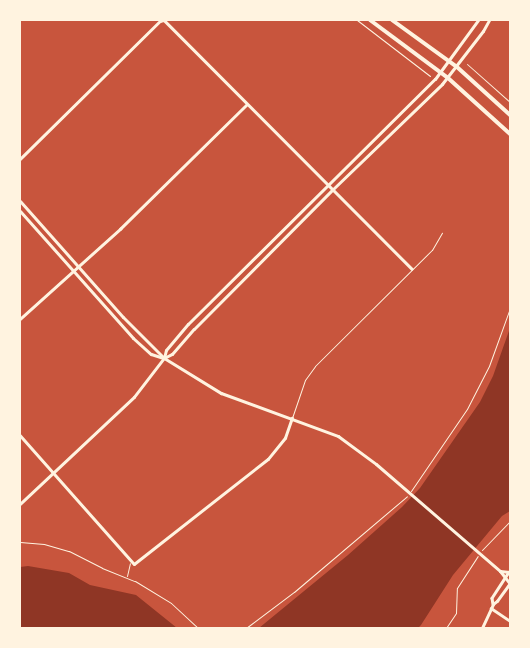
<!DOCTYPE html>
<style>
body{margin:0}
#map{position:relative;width:530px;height:648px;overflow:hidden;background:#c8553d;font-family:"Alegreya Sans",sans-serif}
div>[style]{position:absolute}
.water>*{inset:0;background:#8f3625}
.path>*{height:1px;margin:-0.5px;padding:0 0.5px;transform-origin:0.5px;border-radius:0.5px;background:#fff3e0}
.service>*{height:1px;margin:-0.5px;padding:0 0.5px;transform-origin:0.5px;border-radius:0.5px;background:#fff3e0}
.minor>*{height:2.5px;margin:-1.25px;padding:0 1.25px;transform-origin:1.25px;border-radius:1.25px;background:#fff3e0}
.tertiary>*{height:3px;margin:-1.5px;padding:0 1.5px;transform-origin:1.5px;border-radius:1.5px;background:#fff3e0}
.secondary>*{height:3px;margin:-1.5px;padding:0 1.5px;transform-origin:1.5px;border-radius:1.5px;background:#fff3e0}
.primary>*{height:4px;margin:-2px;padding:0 2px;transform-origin:2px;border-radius:2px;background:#fff3e0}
span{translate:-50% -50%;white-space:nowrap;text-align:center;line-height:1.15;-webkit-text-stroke:4px #fff3e0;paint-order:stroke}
.frame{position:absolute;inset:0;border:21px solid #fff3e0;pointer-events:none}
</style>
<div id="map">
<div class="water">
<div style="clip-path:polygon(510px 328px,510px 511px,502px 516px,453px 575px,421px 625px,418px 628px,259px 628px,348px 555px,402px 507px,420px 488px,480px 402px,493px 376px)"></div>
<div style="clip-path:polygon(28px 566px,69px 573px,90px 585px,136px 595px,177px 628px,20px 628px,20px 567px)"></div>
</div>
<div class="path">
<div style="left:357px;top:20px;width:92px;rotate:37.5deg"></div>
<div style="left:467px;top:64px;width:57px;rotate:41.5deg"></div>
<div style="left:411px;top:491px;width:99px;rotate:-55.7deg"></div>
<div style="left:467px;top:409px;width:48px;rotate:-62.9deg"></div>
<div style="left:489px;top:366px;width:62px;rotate:-70.1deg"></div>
<div style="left:20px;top:542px;width:24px;rotate:5deg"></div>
<div style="left:44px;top:544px;width:26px;rotate:16deg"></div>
<div style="left:69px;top:551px;width:37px;rotate:27deg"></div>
<div style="left:102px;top:568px;width:35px;rotate:22deg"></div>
<div style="left:135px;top:581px;width:42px;rotate:31.4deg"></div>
<div style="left:171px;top:603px;width:37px;rotate:43deg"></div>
<div style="left:482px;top:550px;width:40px;rotate:-46deg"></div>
<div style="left:127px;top:576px;width:13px;rotate:-77deg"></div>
<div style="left:246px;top:628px;width:60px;rotate:-36.9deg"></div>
<div style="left:294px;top:592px;width:148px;rotate:-40.3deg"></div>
<div style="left:446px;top:628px;width:18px;rotate:-56deg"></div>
<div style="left:456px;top:613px;width:25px;rotate:-88deg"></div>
<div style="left:457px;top:588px;width:38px;rotate:-57deg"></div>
</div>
<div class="service">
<div style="left:292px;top:418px;width:40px;rotate:-71.1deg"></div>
<div style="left:305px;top:380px;width:17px;rotate:-54deg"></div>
<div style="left:315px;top:366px;width:165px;rotate:-44.8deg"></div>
<div style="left:432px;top:250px;width:20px;rotate:-60deg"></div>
</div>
<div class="minor">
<div style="left:20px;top:159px;width:197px;rotate:-44.6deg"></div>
<div style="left:160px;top:21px;width:4px;rotate:-14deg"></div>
<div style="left:164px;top:20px;width:351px;rotate:45.1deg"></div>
<div style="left:20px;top:319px;width:135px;rotate:-42deg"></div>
<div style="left:120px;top:229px;width:177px;rotate:-44.5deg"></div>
<div style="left:20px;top:435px;width:172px;rotate:48.5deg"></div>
<div style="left:134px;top:564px;width:170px;rotate:-38.1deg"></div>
<div style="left:268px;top:459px;width:27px;rotate:-51deg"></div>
<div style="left:285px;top:438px;width:21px;rotate:-71deg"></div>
<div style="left:20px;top:504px;width:156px;rotate:-43.2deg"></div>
<div style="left:134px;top:397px;width:49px;rotate:-52.4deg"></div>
<div style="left:509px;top:572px;width:31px;rotate:123deg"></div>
<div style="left:492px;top:598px;width:6px;rotate:81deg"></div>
<div style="left:493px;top:604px;width:5px;rotate:-37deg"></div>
<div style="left:497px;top:601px;width:22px;rotate:-54deg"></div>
<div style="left:491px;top:608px;width:23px;rotate:34deg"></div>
<div style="left:482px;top:628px;width:26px;rotate:-65deg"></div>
</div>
<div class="tertiary">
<div style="left:164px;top:358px;width:9px;rotate:-27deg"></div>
<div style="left:172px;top:354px;width:33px;rotate:-49deg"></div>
<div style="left:194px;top:329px;width:196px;rotate:-45.2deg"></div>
<div style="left:332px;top:190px;width:153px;rotate:-43.9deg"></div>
<div style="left:442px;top:84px;width:67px;rotate:-52.3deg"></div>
<div style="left:483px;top:31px;width:13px;rotate:-61deg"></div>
<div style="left:164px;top:358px;width:8px;rotate:-76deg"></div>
<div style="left:166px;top:350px;width:34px;rotate:-50deg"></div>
<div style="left:188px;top:324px;width:348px;rotate:-44.8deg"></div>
<div style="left:435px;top:79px;width:73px;rotate:-53.9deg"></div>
</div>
<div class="secondary">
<div style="left:20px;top:201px;width:155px;rotate:48.4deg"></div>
<div style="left:123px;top:317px;width:58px;rotate:45deg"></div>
<div style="left:164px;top:358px;width:67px;rotate:31.6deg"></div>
<div style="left:221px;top:393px;width:125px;rotate:20.2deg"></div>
<div style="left:338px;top:436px;width:47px;rotate:36.4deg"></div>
<div style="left:376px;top:464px;width:164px;rotate:40.8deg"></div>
<div style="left:500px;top:571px;width:16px;rotate:52deg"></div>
<div style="left:20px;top:211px;width:170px;rotate:48.3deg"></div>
<div style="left:133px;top:338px;width:24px;rotate:42deg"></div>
<div style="left:151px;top:354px;width:13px;rotate:18deg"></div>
<div style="left:500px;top:571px;width:10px;rotate:6deg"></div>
</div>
<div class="primary">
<div style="left:370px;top:20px;width:97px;rotate:36.6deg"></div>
<div style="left:448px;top:78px;width:84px;rotate:42.1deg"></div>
<div style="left:392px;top:20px;width:80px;rotate:35.9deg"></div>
<div style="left:457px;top:67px;width:72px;rotate:42.2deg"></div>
</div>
<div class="frame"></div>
</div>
